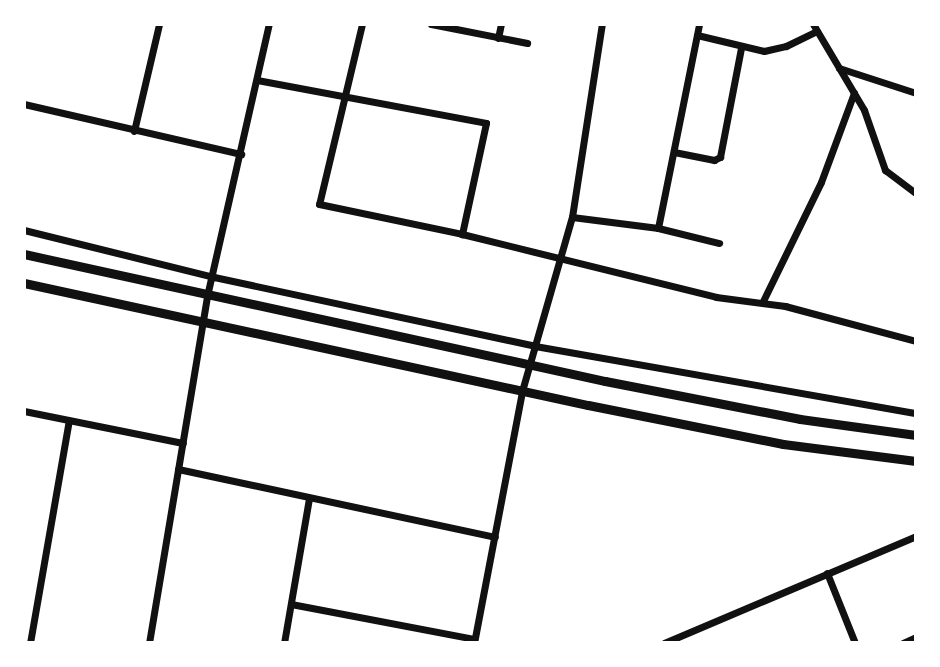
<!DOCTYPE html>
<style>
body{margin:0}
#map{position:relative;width:940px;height:667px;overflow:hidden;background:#fff;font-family:"IBM Plex Serif",serif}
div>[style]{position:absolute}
.minor>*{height:7px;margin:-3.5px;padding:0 3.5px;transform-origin:3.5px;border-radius:3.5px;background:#111}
.tertiary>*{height:9px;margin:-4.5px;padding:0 4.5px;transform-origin:4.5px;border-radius:4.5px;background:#111}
span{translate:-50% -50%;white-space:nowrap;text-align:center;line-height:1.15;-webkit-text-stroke:8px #fff;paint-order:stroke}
.frame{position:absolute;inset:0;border:26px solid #fff;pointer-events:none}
</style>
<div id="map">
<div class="minor">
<div style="left:362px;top:24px;width:185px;rotate:103.4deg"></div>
<div style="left:319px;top:204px;width:146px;rotate:11.8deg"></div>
<div style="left:462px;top:234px;width:262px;rotate:13.9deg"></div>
<div style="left:716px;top:297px;width:70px;rotate:7.4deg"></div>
<div style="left:785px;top:306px;width:136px;rotate:15deg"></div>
<div style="left:431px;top:24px;width:98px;rotate:11.2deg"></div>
<div style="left:813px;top:24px;width:100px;rotate:59.3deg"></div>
<div style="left:864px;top:110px;width:64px;rotate:70.7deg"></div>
<div style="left:885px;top:170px;width:39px;rotate:37deg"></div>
<div style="left:697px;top:35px;width:69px;rotate:13.4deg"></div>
<div style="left:764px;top:51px;width:23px;rotate:-13deg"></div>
<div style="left:786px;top:46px;width:34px;rotate:-26deg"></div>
<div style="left:498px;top:38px;width:14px;rotate:-78deg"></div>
<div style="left:839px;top:68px;width:81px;rotate:18deg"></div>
<div style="left:257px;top:80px;width:233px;rotate:10.6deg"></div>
<div style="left:486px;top:123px;width:114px;rotate:102.2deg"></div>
<div style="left:24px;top:104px;width:223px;rotate:13deg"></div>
<div style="left:134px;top:131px;width:110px;rotate:-76.8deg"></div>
<div style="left:674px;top:152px;width:41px;rotate:11.3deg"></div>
<div style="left:714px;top:160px;width:7px;rotate:-27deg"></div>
<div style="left:720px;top:157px;width:111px;rotate:-79.1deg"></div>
<div style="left:572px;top:217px;width:87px;rotate:7.3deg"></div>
<div style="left:658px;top:228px;width:63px;rotate:13.8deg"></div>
<div style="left:658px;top:228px;width:208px;rotate:-78.6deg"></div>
<div style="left:24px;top:230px;width:196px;rotate:13.9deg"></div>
<div style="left:214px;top:277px;width:328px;rotate:12.1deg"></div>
<div style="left:535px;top:346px;width:387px;rotate:10deg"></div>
<div style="left:763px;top:301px;width:132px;rotate:-64deg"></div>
<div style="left:821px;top:182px;width:95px;rotate:-69.7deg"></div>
<div style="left:24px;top:411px;width:162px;rotate:11.4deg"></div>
<div style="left:178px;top:469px;width:324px;rotate:12.1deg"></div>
<div style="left:827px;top:573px;width:75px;rotate:68.2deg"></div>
<div style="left:291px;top:604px;width:186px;rotate:10.8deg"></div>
<div style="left:30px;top:643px;width:226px;rotate:-80.1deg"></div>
<div style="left:149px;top:643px;width:352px;rotate:-80.5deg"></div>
<div style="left:207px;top:296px;width:279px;rotate:-77.2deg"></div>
<div style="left:284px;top:643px;width:146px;rotate:-80.2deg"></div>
<div style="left:474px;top:643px;width:257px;rotate:-79.2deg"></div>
<div style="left:522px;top:391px;width:181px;rotate:-74deg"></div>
<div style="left:572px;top:217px;width:195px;rotate:-81.2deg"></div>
<div style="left:664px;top:643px;width:274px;rotate:-23deg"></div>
<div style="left:903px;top:643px;width:14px;rotate:-25deg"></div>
</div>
<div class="tertiary">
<div style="left:24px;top:254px;width:595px;rotate:12.33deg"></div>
<div style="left:605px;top:381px;width:199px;rotate:11deg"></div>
<div style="left:800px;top:419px;width:117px;rotate:7.9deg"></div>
<div style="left:24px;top:283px;width:577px;rotate:12.21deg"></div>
<div style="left:588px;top:405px;width:199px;rotate:11.3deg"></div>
<div style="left:783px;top:444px;width:134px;rotate:7.3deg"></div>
</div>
<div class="frame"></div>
</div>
